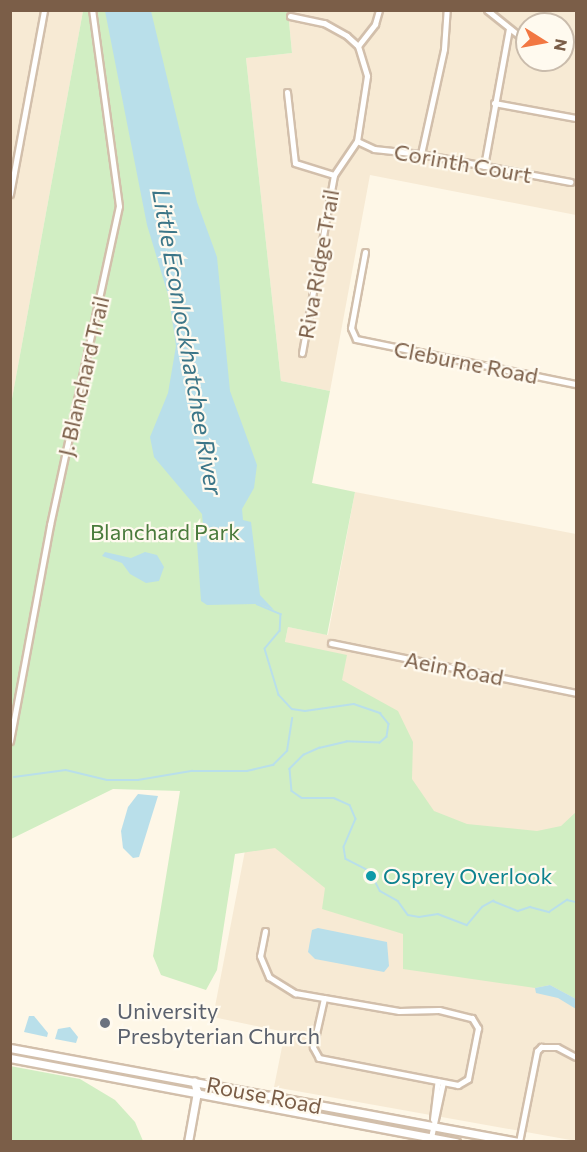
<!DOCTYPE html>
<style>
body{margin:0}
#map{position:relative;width:587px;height:1152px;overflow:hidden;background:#fef7e7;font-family:Commissioner,sans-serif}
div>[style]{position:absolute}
.residential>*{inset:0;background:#f7ead4}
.green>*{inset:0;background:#d1eec3}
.water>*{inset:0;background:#b9dfea}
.stream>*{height:1.5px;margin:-0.75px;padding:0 0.75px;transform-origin:0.75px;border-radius:0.75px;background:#b9dfea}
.roads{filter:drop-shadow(2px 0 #d2bfab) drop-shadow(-2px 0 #d2bfab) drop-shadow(0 2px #d2bfab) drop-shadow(0 -2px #d2bfab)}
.minor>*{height:5px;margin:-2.5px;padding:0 2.5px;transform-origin:2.5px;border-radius:2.5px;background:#fff}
.tertiary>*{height:7px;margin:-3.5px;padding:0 3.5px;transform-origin:3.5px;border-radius:3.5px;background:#fff}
.dots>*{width:16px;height:16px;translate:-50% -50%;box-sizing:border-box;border:3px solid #fffaef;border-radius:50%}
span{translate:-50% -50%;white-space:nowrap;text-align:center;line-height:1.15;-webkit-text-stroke:4.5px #fffaef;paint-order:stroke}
.street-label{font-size:22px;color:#7b5e48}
.park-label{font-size:22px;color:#4a7b3c}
.culture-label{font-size:22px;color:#0d838f}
.left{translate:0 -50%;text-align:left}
.worship-label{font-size:22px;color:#5b616d}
.water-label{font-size:24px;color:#3c7688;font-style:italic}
.frame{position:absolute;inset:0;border:12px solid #7b5e48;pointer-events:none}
.north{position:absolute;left:515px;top:12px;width:60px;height:60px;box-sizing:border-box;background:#fffaef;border:2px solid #cabcac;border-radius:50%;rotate:101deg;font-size:16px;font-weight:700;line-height:24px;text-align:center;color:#7b5e48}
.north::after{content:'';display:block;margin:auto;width:21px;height:27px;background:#f27742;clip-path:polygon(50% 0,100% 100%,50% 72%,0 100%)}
</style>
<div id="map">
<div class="residential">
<div style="clip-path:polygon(11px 11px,83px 11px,11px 404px)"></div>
<div style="clip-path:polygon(evenodd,288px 11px,576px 11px,576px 215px,370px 175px,330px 391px,281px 381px,246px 58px,292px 53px,288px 11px,527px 24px,563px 24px,563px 60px,527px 60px,527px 24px)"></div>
<div style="clip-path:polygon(355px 492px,576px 534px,576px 1141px,274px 1087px,285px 1032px,213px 1017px,288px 627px,328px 635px)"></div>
</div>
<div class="green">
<div style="clip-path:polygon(83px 11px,288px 11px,292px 53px,246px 58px,281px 381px,330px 391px,312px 483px,355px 492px,327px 635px,288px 627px,285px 642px,347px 655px,342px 680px,398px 711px,413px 742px,412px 779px,434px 811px,467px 824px,537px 831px,561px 826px,576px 812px,576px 999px,550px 985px,535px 988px,403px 969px,403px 934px,322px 909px,325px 888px,275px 848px,235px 854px,217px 970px,206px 990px,161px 975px,153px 956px,180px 791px,113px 789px,11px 839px,11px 404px)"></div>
<div style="clip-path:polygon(10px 1066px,80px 1079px,115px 1100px,135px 1122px,143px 1141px,11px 1141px)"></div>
</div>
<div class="water">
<div style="clip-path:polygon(105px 11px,151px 11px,197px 202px,217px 257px,230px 391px,257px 465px,254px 488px,242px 509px,243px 520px,251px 522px,260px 595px,274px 610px,259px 604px,207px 605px,201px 601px,196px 528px,203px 525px,202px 514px,154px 457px,150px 437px,168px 393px,176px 346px,169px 298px,147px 225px)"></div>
<div style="clip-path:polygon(105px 552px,131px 558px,145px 552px,157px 555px,164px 567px,159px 581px,146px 583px,130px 574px,122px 563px,102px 556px)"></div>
<div style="clip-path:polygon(138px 794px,158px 796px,139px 857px,133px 858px,123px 848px,121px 831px,128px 807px)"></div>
<div style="clip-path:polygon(318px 928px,387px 942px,389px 966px,384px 972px,315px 959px,308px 952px,312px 930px)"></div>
<div style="clip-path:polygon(550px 985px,576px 999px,576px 1009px,558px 998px,536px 993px,535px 988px)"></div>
<div style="clip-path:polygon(29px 1016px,34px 1016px,48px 1033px,47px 1037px,24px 1032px)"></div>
<div style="clip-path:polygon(70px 1027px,78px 1037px,76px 1043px,55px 1039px,58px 1029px)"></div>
</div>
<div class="stream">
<div style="left:257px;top:604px;width:26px;rotate:23deg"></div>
<div style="left:281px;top:614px;width:17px;rotate:93deg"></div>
<div style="left:280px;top:631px;width:23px;rotate:130deg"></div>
<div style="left:265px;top:649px;width:48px;rotate:73.1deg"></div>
<div style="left:279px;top:695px;width:19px;rotate:47deg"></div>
<div style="left:292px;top:709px;width:13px;rotate:9deg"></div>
<div style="left:305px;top:711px;width:49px;rotate:-8.1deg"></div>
<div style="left:354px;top:704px;width:28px;rotate:19deg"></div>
<div style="left:380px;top:713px;width:14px;rotate:51deg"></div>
<div style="left:389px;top:724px;width:13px;rotate:99deg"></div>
<div style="left:387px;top:737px;width:9px;rotate:139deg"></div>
<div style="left:380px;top:743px;width:33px;rotate:-178deg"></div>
<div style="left:347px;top:742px;width:28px;rotate:167deg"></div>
<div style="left:320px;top:748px;width:17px;rotate:156deg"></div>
<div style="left:304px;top:755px;width:20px;rotate:135deg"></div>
<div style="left:290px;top:769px;width:22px;rotate:85deg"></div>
<div style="left:292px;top:791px;width:12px;rotate:35deg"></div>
<div style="left:302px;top:798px;width:32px"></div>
<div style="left:334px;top:798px;width:17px;rotate:24deg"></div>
<div style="left:350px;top:805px;width:15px;rotate:67deg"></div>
<div style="left:356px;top:819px;width:30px;rotate:113deg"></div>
<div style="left:344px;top:847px;width:12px;rotate:81deg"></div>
<div style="left:346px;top:859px;width:27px;rotate:27deg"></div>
<div style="left:370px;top:871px;width:22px;rotate:63deg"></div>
<div style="left:380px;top:891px;width:21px;rotate:29deg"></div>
<div style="left:398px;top:901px;width:17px;rotate:54deg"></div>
<div style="left:408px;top:915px;width:11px;rotate:10deg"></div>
<div style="left:419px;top:917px;width:19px;rotate:-9deg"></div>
<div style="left:438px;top:914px;width:31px;rotate:21deg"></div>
<div style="left:467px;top:925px;width:23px;rotate:-50deg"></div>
<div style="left:482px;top:907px;width:13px;rotate:-29deg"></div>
<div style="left:493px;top:901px;width:27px;rotate:22deg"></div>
<div style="left:518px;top:911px;width:13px;rotate:-18deg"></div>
<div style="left:530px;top:907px;width:20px;rotate:15deg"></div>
<div style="left:549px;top:912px;width:22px;rotate:-34deg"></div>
<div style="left:567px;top:900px;width:9px;rotate:13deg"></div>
<div style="left:14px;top:777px;width:52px;rotate:-7.7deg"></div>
<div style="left:66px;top:770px;width:42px;rotate:13.7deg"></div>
<div style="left:107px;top:780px;width:31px"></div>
<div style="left:138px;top:780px;width:55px;rotate:-9.5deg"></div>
<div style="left:192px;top:771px;width:55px"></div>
<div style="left:247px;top:771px;width:27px;rotate:-13deg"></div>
<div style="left:273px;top:765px;width:20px;rotate:-45deg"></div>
<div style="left:287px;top:751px;width:33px;rotate:-81deg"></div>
</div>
<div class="roads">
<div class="minor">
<div style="left:487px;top:10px;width:51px;rotate:38.7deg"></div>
<div style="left:290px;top:16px;width:35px;rotate:12deg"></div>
<div style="left:324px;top:23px;width:26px;rotate:29deg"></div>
<div style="left:347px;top:36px;width:15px;rotate:42deg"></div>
<div style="left:358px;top:46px;width:31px;rotate:73deg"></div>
<div style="left:367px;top:76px;width:66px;rotate:98.7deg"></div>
<div style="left:357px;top:141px;width:41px;rotate:124.1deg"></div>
<div style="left:334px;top:175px;width:181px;rotate:100.2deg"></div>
<div style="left:358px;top:46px;width:28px;rotate:-52deg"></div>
<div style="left:375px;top:24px;width:15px;rotate:-74deg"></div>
<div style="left:287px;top:92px;width:71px;rotate:83.6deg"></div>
<div style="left:295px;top:163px;width:41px;rotate:17.1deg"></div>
<div style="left:494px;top:103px;width:83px;rotate:10.4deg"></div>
<div style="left:357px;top:141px;width:19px;rotate:25deg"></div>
<div style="left:374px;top:149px;width:47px;rotate:6.1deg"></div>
<div style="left:421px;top:154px;width:152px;rotate:10.6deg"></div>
<div style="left:421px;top:154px;width:107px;rotate:-77.6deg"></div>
<div style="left:444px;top:49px;width:39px;rotate:-86deg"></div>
<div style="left:484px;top:166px;width:139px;rotate:-79.7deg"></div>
<div style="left:10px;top:194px;width:187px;rotate:-79.5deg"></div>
<div style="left:365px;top:252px;width:77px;rotate:100.4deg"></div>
<div style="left:351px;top:328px;width:12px;rotate:66deg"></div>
<div style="left:356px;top:339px;width:225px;rotate:11.6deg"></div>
<div style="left:331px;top:643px;width:250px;rotate:11.5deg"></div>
<div style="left:10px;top:741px;width:220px;rotate:-79.5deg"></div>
<div style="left:50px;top:525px;width:326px;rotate:-77.8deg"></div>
<div style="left:119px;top:206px;width:198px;rotate:-97.8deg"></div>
<div style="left:265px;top:931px;width:25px;rotate:101deg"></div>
<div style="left:260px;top:956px;width:23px;rotate:67deg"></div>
<div style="left:269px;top:977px;width:31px;rotate:32deg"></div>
<div style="left:295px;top:993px;width:29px;rotate:10deg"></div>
<div style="left:324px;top:998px;width:76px;rotate:9.8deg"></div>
<div style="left:399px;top:1011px;width:40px;rotate:-1.4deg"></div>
<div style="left:439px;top:1010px;width:34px;rotate:14deg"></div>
<div style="left:472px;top:1018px;width:12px;rotate:59deg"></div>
<div style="left:478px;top:1028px;width:52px;rotate:101.1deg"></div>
<div style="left:468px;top:1079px;width:12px;rotate:149deg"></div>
<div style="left:458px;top:1085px;width:142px;rotate:-169deg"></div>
<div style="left:319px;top:1058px;width:13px;rotate:-119deg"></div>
<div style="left:313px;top:1047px;width:50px;rotate:-77.3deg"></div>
<div style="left:433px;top:1119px;width:38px;rotate:-83deg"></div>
<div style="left:430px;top:1142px;width:61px;rotate:-77.8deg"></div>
<div style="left:519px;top:1142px;width:93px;rotate:-78.8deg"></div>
<div style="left:537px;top:1051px;width:6px;rotate:-45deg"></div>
<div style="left:541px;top:1047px;width:16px"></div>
<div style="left:557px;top:1047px;width:21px;rotate:28deg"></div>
</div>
<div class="tertiary">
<div style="left:10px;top:1048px;width:517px;rotate:10.48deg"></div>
<div style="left:10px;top:1058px;width:454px;rotate:10.7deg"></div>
<div style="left:188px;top:1142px;width:51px;rotate:-79.8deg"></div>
<div style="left:197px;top:1092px;width:11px;rotate:-105deg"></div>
</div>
</div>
<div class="dots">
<div style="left:371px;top:876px;background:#0f9aa8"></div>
<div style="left:105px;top:1023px;background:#6b7280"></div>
</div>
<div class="street-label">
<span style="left:463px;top:163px;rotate:10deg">Corinth Court</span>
<span style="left:318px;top:264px;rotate:-80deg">Riva Ridge Trail</span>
<span style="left:466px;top:362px;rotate:11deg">Cleburne Road</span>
<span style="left:83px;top:376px;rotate:-77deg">J. Blanchard Trail</span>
<span style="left:454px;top:668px;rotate:11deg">Aein Road</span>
<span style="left:264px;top:1095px;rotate:11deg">Rouse Road</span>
</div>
<div class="park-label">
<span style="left:165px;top:532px">Blanchard Park</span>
</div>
<div class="culture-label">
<span class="left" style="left:383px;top:876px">Osprey Overlook</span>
</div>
<div class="worship-label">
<span class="left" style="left:117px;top:1023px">University<br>Presbyterian Church</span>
</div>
<div class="water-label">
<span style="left:188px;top:342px;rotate:80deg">Little Econlockhatchee River</span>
</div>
<div class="frame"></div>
<div class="north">N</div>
</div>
